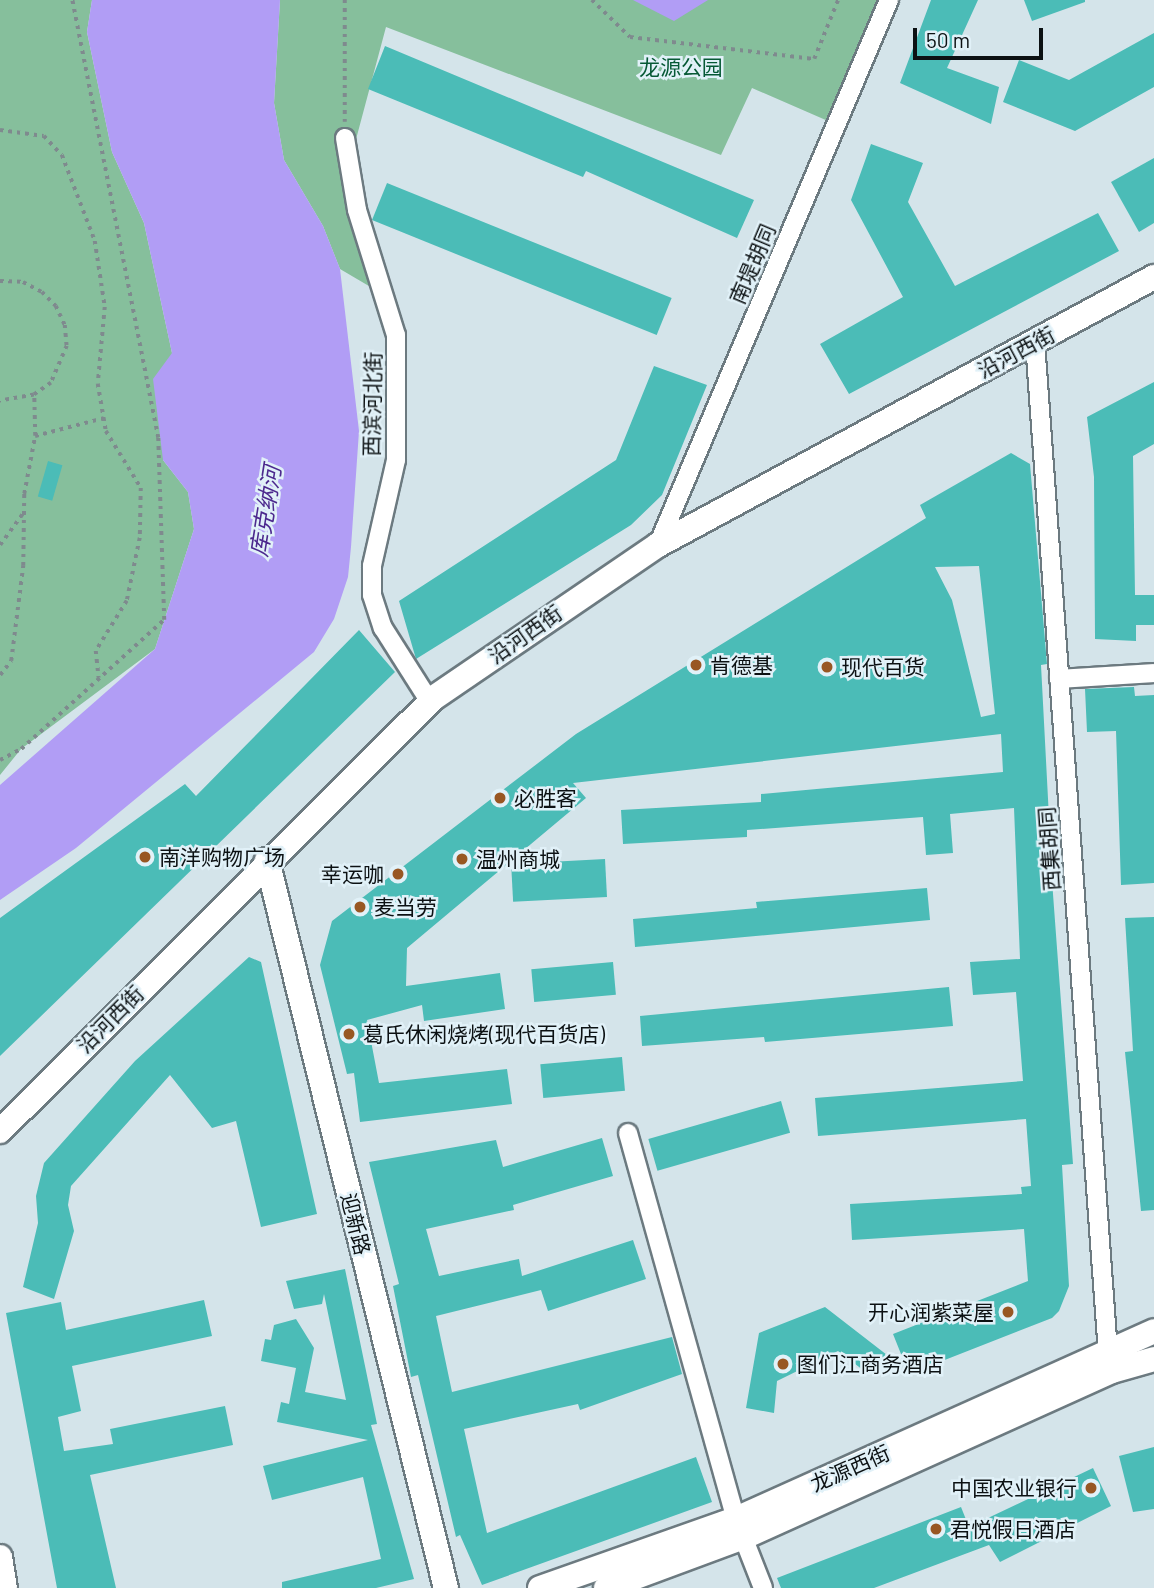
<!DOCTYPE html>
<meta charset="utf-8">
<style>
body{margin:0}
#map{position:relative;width:1154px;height:1588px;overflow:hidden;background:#d4e4ea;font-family:Barlow,"Noto Sans SC",sans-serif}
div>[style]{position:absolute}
.green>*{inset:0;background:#86bf9c}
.water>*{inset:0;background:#b19df5}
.building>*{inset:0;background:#4bbcb7;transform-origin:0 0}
.path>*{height:3.5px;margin-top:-1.75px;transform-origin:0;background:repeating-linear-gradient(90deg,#7f8a8e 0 3.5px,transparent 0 8.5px)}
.roads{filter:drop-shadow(2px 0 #6c7a80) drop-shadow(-2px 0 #6c7a80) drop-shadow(0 2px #6c7a80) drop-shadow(0 -2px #6c7a80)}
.street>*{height:18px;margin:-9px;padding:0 9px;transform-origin:9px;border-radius:9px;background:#fff}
.secondary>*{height:24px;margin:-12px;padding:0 12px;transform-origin:12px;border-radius:12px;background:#fff}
.dots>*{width:19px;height:19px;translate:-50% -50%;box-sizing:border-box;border:4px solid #e1f1f8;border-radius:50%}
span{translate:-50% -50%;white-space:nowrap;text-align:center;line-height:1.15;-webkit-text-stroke:5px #e1f1f8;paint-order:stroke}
.park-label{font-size:21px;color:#065935}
.street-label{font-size:21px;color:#0c1113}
.poi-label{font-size:21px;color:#0c1113}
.left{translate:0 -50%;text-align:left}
.right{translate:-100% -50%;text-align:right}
.water-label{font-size:23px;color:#4c298e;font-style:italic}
.scale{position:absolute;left:913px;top:28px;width:130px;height:32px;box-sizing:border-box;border:4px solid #0c1113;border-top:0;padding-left:9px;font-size:21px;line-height:24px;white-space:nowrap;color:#0c1113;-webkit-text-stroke:5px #e1f1f8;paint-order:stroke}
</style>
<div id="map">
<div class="green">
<div style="clip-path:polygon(0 0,92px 0,87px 32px,112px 152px,144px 223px,172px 353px,163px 460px,188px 492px,194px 529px,155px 649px,21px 749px,0 775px)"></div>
<div style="clip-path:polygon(280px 0,881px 0,828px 121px,752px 88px,721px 155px,386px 27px,343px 188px,374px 289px,340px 269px,323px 226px,284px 160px,274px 103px)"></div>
</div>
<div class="water">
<div style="clip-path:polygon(92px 0,280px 0,274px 103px,284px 160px,323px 226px,340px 269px,359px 431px,351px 547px,348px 577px,334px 619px,314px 652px,76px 848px,0 900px,0 785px,155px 649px,194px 529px,188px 492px,163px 460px,153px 379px,172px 353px,144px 223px,112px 152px,87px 32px)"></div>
<div style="clip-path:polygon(633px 0,708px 0,674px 21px)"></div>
</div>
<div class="building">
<div style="clip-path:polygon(931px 0,978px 0,947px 68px,999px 87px,991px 124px,900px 83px)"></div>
<div style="clip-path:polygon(1024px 0,1085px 0,1085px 2px,1032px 21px)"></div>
<div style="clip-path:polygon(1154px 33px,1154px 87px,1075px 131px,1003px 102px,1019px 60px,1069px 80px)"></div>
<div style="clip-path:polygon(385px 46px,754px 200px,737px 238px,586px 171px,583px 177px,368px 89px)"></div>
<div style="clip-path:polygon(871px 144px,923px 163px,908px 202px,955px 286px,1098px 213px,1119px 251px,849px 394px,820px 344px,903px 297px,851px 200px)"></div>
<div style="clip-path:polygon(1154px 158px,1154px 223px,1139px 232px,1111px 182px)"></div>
<div style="left:387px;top:183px;width:307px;height:40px;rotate:22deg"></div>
<div style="clip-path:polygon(654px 366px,707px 385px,662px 495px,631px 525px,416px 659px,399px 601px,616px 460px)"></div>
<div style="clip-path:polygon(1154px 382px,1154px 444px,1133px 456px,1135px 595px,1154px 595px,1154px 625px,1136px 625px,1136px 641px,1095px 639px,1094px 477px,1087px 417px)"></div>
<div style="clip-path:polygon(evenodd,1011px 453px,1030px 464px,1047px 664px,1041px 665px,1053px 894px,1073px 1164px,1062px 1165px,1069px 1286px,1059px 1311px,1052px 1318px,909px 1374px,893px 1334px,1028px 1281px,1024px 1229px,852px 1240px,850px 1204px,1022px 1194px,1021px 1187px,1031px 1186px,1026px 1119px,818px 1136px,815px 1098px,1023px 1081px,1016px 992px,973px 995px,970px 962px,1020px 959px,1014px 808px,950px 814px,953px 853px,926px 855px,923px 817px,747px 830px,747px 837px,623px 844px,621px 810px,761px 802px,761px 794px,1003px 772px,1001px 734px,573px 783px,586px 798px,407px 948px,406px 986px,500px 973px,505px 1009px,424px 1021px,422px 1005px,367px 1020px,379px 1083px,507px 1069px,512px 1104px,360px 1122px,354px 1073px,347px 1074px,320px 965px,332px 921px,576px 734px,926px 518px,920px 505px,1011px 453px,979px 566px,995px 714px,981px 717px,952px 600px,935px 567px,979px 566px)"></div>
<div style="left:48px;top:461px;width:15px;height:37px;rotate:16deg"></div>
<div style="clip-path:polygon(359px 630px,395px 672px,0 1056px,0 918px,185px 784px,196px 796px)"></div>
<div style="clip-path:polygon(1134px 687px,1135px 696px,1154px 695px,1154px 883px,1121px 885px,1116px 731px,1087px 732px,1085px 689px)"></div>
<div style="left:605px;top:859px;width:38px;height:94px;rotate:87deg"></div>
<div style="clip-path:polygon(927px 888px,930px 920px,635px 947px,633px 919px,757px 908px,756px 902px)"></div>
<div style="clip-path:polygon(1154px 917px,1154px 1210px,1141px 1211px,1125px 1052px,1133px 1051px,1125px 918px)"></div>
<div style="clip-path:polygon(249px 957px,261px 962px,317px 1214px,261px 1227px,236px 1121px,212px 1128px,170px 1075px,71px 1186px,68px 1205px,74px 1231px,54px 1299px,23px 1287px,38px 1223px,36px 1196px,44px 1163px,135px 1061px)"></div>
<div style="left:613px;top:962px;width:33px;height:82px;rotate:85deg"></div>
<div style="clip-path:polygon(949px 987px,953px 1026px,765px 1042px,764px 1037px,642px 1046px,640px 1016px)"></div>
<div style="left:622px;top:1057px;width:34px;height:82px;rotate:85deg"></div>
<div style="left:781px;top:1101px;width:33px;height:138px;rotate:74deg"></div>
<div style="clip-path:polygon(602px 1138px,613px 1176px,513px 1205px,514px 1210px,426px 1229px,439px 1276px,519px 1259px,522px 1276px,633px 1240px,646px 1279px,548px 1311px,541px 1290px,436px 1316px,452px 1392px,672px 1337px,682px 1374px,580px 1410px,578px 1404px,464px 1429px,487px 1533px,696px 1457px,712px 1502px,482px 1585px,460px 1535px,456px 1537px,418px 1375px,411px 1377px,393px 1286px,399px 1284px,369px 1162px,496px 1140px,503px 1167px)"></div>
<div style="clip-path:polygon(345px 1269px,377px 1424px,371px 1425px,414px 1579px,376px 1588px,282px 1588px,282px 1582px,381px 1559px,363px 1477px,272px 1500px,263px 1466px,368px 1440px,277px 1422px,281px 1402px,289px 1404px,296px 1368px,261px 1361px,265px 1339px,271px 1340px,274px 1325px,296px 1319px,314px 1348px,305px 1392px,346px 1400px,324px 1294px,322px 1304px,294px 1309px,286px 1281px)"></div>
<div style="clip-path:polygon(204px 1300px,212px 1336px,72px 1366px,81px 1411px,58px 1417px,64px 1451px,113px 1444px,110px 1429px,225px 1406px,233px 1445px,90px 1475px,116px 1588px,57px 1588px,6px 1313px,61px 1302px,66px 1330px)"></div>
<div style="clip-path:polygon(825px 1307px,887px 1355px,867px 1373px,838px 1351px,777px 1381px,774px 1413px,746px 1408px,759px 1333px)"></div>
<div style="clip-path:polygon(1154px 1447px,1154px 1509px,1133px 1512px,1119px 1456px)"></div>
<div style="clip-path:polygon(1093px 1468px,1111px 1506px,1000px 1562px,989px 1545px,874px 1588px,781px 1588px,777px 1578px,961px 1507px,969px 1527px)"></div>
</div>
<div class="path">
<div style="left:345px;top:0;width:122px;rotate:90deg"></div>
<div style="left:592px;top:0;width:53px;rotate:44.2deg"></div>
<div style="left:630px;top:37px;width:185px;rotate:6.8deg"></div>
<div style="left:814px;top:59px;width:64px;rotate:-67.9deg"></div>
<div style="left:0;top:130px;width:44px;rotate:7.8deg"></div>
<div style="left:44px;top:136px;width:26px;rotate:47deg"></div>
<div style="left:62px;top:155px;width:92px;rotate:69deg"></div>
<div style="left:95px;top:241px;width:67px;rotate:81.4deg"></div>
<div style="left:105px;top:307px;width:77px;rotate:95.2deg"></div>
<div style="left:98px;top:384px;width:48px;rotate:80.3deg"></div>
<div style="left:106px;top:431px;width:67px;rotate:58.4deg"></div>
<div style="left:141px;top:488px;width:50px;rotate:91.1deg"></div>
<div style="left:140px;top:538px;width:64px;rotate:101.7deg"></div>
<div style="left:127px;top:601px;width:59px;rotate:121.8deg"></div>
<div style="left:96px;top:651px;width:27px;rotate:84deg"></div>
<div style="left:0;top:281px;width:23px;rotate:2deg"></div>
<div style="left:23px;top:282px;width:21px;rotate:28deg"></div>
<div style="left:42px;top:292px;width:20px;rotate:45deg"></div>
<div style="left:56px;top:306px;width:21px;rotate:65deg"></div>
<div style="left:65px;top:325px;width:21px;rotate:85deg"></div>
<div style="left:67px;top:346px;width:40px;rotate:113.4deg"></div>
<div style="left:51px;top:383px;width:21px;rotate:145deg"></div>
<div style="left:34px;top:395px;width:35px;rotate:170deg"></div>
<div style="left:35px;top:436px;width:71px;rotate:-14.6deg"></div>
<div style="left:0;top:545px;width:39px;rotate:-54deg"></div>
<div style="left:0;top:675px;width:18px;rotate:-52deg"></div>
<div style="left:11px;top:661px;width:96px;rotate:-82.8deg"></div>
<div style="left:23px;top:566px;width:72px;rotate:-89.2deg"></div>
<div style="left:24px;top:494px;width:59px;rotate:-79.3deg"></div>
<div style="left:35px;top:436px;width:41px;rotate:-91.4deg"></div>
<div style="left:0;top:760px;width:24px;rotate:-28deg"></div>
<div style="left:21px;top:749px;width:193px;rotate:-42.1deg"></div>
<div style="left:164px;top:620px;width:182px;rotate:-91.9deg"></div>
<div style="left:158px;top:438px;width:446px;rotate:-101.1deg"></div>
</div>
<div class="roads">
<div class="street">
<div style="left:345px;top:138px;width:73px;rotate:80.5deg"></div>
<div style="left:357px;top:210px;width:131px;rotate:72.7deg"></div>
<div style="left:396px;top:335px;width:125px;rotate:90deg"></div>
<div style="left:396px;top:460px;width:109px;rotate:102.8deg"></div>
<div style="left:372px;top:566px;width:29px;rotate:90deg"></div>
<div style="left:372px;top:595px;width:35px;rotate:72deg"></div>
<div style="left:383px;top:628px;width:88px;rotate:57.6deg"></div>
<div style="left:1035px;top:342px;width:1014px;rotate:85.87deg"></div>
<div style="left:658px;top:545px;width:592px;rotate:-67.03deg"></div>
<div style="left:1059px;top:679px;width:95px;rotate:-3.6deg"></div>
<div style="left:628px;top:1133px;width:401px;rotate:74.4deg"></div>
<div style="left:736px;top:1519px;width:74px;rotate:68.6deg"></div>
</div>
<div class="secondary">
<div style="left:267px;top:860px;width:750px;rotate:76.19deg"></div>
<div style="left:0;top:1131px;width:614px;rotate:-44.93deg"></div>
<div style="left:435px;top:697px;width:270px;rotate:-34.3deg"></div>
<div style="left:658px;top:545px;width:564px;rotate:-28.38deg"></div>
<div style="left:0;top:1557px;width:31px;rotate:81deg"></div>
<div style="left:540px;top:1588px;width:208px;rotate:-19.4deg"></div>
<div style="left:736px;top:1519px;width:458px;rotate:-24.2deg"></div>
<div style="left:606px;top:1588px;width:147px;rotate:-20.3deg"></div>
<div style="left:744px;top:1537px;width:404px;rotate:-24.3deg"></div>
<div style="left:1112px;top:1371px;width:44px;rotate:-15.9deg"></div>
</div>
</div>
<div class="dots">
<div style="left:696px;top:665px;background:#985723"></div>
<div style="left:827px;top:667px;background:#985723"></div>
<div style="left:500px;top:798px;background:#985723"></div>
<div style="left:145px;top:857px;background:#985723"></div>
<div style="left:462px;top:859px;background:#985723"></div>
<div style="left:398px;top:874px;background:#985723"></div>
<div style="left:360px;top:907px;background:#985723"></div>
<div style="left:349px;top:1034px;background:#985723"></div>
<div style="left:1008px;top:1312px;background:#985723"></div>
<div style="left:783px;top:1364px;background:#985723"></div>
<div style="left:1091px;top:1488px;background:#985723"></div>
<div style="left:936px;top:1529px;background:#985723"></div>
</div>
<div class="park-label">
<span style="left:681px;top:67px">龙源公园</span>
</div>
<div class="street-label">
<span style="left:752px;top:264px;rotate:-67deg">南堤胡同</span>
<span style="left:1016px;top:352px;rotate:-28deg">沿河西街</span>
<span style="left:372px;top:404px;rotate:-89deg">西滨河北街</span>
<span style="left:525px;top:634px;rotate:-35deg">沿河西街</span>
<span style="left:1049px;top:849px;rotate:-94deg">西集胡同</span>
<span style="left:110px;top:1019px;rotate:-45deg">沿河西街</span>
<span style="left:356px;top:1224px;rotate:76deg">迎新路</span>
<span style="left:850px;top:1468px;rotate:-24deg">龙源西街</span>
</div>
<div class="poi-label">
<span class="left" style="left:710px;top:665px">肯德基</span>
<span class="left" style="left:841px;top:667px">现代百货</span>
<span class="left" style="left:514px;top:798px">必胜客</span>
<span class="left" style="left:159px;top:857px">南洋购物广场</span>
<span class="left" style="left:476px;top:859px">温州商城</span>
<span class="right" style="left:384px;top:874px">幸运咖</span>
<span class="left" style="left:374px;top:907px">麦当劳</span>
<span class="left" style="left:363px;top:1034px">葛氏休闲烧烤(现代百货店)</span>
<span class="right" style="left:994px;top:1312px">开心润紫菜屋</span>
<span class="left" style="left:797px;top:1364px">图们江商务酒店</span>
<span class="right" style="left:1077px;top:1488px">中国农业银行</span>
<span class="left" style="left:950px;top:1529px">君悦假日酒店</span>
</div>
<div class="water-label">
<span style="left:265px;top:511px;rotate:-81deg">库克纳河</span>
</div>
<div class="scale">50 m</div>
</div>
